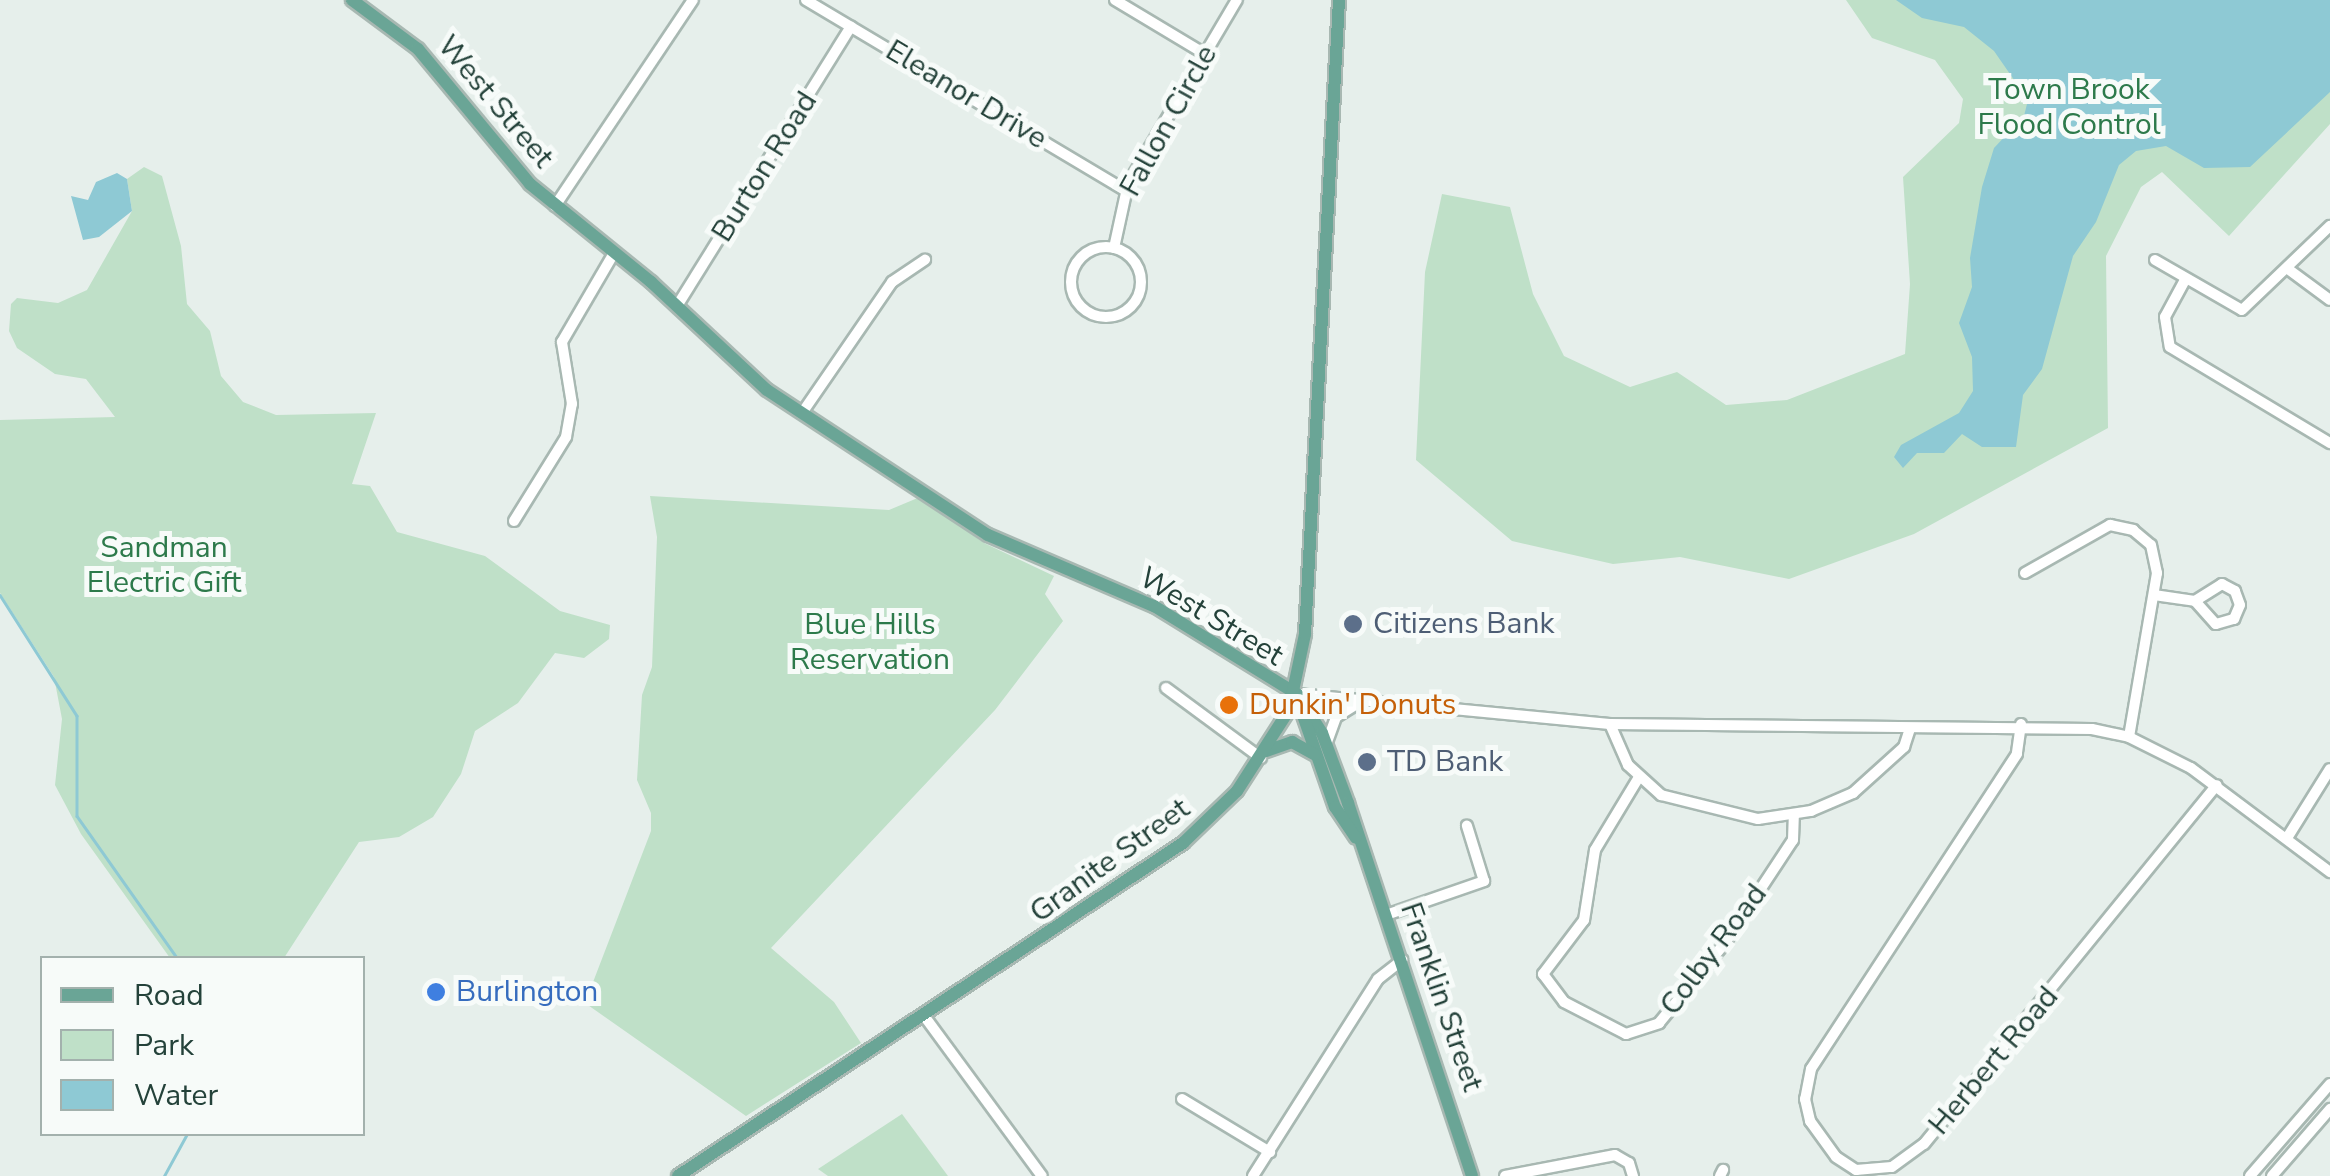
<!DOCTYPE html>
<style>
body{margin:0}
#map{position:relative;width:2330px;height:1176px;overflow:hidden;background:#e6efeb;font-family:"Nunito Sans",sans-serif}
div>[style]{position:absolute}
.green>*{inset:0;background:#bfe0c8}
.water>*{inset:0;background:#8ec9d4}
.stream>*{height:2.5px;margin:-1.25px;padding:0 1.25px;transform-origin:1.25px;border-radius:1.25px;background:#8ec9d4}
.roads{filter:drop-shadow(2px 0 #a8b8b2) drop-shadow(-2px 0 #a8b8b2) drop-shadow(0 2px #a8b8b2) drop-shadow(0 -2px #a8b8b2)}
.minor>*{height:10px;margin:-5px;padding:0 5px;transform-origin:5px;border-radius:5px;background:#fff}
.minor>.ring{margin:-5px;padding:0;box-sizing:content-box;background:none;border:10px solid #fff;border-radius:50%}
.major>*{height:12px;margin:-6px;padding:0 6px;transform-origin:6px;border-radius:6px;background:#6aa596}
.dots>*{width:28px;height:28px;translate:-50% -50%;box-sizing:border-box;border:5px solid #f7fbf9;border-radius:50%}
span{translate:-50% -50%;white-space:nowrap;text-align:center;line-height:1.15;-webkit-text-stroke:10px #f7fbf9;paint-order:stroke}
.park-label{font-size:30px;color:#2d7a4b}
.street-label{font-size:30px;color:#24423a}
.service-label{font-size:30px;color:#4e5e75}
.left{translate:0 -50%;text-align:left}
.food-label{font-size:30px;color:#c56008}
.shop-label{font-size:30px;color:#366cbe}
.legend{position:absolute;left:40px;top:956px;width:325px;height:180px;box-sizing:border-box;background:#f7fbf9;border:2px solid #a3b1ad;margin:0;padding:12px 18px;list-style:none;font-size:30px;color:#24423a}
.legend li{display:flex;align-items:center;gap:20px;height:50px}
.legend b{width:50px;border:2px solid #a3b1ad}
</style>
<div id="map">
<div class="green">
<div style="clip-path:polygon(1846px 0,2330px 0,2330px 124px,2229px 236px,2162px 172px,2141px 187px,2106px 256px,2108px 428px,1914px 534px,1789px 579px,1680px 557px,1613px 564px,1512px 541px,1416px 460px,1425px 272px,1442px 194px,1510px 207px,1533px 294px,1564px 356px,1630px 387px,1677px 372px,1726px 405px,1787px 400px,1905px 354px,1910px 284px,1903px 177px,1959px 123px,1963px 99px,1935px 60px,1872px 38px)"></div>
<div style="clip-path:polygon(144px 167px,162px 176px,181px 246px,187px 304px,210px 331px,221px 376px,243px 402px,276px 415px,376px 413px,352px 484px,370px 486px,397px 532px,485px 556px,560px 611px,610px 625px,609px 639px,584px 658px,555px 653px,518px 703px,475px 731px,461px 774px,433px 817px,399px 837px,359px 842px,284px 958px,170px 958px,81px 834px,55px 785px,62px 719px,54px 677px,0 593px,0 420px,115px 417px,86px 379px,55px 374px,17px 348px,9px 331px,11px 304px,17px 298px,58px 303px,87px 290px,132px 211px,127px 179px)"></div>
<div style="clip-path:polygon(650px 496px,889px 510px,920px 497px,984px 543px,1054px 576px,1045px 594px,1063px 621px,995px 710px,771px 948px,834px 1002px,861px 1043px,746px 1116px,585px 1003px,651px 831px,651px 813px,637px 780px,642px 695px,652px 667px,657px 537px)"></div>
<div style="clip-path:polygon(902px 1114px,948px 1176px,828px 1176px,818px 1169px)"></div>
</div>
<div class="water">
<div style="clip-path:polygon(1896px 0,2330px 0,2330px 92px,2250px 167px,2204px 168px,2166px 146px,2136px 151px,2119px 165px,2096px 222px,2073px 256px,2042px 369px,2023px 395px,2016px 447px,1982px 447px,1962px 434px,1944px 453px,1917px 453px,1903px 468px,1894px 457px,1901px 445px,1959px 413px,1973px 391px,1972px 357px,1959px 323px,1972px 287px,1970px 258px,1982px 187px,1994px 148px,2024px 116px,2028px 100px,1994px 51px,1964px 27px,1922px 18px)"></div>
<div style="clip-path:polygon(117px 173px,127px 179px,132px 211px,99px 237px,83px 240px,71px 196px,88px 200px,96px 182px)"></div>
</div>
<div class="stream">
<div style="left:0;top:595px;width:143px;rotate:57.5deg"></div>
<div style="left:77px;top:716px;width:100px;rotate:90deg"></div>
<div style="left:77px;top:816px;width:174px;rotate:54.8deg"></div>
<div style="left:164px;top:1176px;width:48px;rotate:-61.3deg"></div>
</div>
<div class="roads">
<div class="minor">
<div style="left:806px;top:0;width:371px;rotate:30.8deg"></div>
<div style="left:1115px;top:0;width:105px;rotate:31deg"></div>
<div style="left:555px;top:206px;width:248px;rotate:-56.2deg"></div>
<div class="ring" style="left:1071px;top:247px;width:60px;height:60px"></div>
<div style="left:1114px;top:248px;width:66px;rotate:-77.7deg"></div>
<div style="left:1128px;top:184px;width:214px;rotate:-59.4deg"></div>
<div style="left:2155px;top:260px;width:100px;rotate:29.9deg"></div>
<div style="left:2242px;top:310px;width:122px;rotate:-43.7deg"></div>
<div style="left:2288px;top:269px;width:52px;rotate:36.4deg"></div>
<div style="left:2185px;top:280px;width:42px;rotate:118.4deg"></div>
<div style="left:2165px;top:317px;width:30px;rotate:81deg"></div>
<div style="left:2170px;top:347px;width:187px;rotate:31deg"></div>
<div style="left:677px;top:306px;width:329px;rotate:-58.1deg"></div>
<div style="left:802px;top:413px;width:159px;rotate:-55.5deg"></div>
<div style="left:892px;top:282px;width:40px;rotate:-34deg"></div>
<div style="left:514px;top:521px;width:99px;rotate:-58.2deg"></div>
<div style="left:566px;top:437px;width:34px;rotate:-80deg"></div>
<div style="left:572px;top:404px;width:63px;rotate:-99.2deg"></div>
<div style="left:562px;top:342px;width:103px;rotate:-59.7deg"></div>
<div style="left:2025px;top:573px;width:98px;rotate:-29.5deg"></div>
<div style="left:2110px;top:525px;width:24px;rotate:12deg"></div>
<div style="left:2133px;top:530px;width:23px;rotate:40deg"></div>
<div style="left:2151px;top:545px;width:29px;rotate:78deg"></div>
<div style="left:2157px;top:573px;width:166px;rotate:99.7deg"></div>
<div style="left:2154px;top:595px;width:41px;rotate:8.3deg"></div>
<div style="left:2195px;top:601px;width:31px;rotate:48deg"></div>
<div style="left:2216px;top:624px;width:19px;rotate:-16deg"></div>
<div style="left:2234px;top:619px;width:15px;rotate:-67deg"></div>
<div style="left:2240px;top:605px;width:15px;rotate:-110deg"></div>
<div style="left:2235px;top:591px;width:15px;rotate:-152deg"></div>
<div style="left:2222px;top:584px;width:32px;rotate:148deg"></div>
<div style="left:1166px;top:688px;width:118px;rotate:36.4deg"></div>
<div style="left:1297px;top:694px;width:314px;rotate:5.5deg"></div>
<div style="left:1610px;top:724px;width:482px;rotate:0.6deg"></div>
<div style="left:2092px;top:729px;width:38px;rotate:12deg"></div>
<div style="left:2129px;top:737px;width:69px;rotate:26.6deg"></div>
<div style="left:2191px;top:768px;width:174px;rotate:36.8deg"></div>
<div style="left:1610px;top:724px;width:45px;rotate:66.3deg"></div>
<div style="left:1628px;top:765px;width:45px;rotate:42.3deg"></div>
<div style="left:1661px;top:795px;width:100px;rotate:13.9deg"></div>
<div style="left:1758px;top:819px;width:54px;rotate:-8.6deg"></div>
<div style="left:1811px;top:811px;width:46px;rotate:-23.2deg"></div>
<div style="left:1853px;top:793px;width:69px;rotate:-42deg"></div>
<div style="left:1904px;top:747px;width:20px;rotate:-72deg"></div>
<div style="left:2021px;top:724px;width:30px;rotate:98deg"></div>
<div style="left:2017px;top:754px;width:376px;rotate:123.2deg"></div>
<div style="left:1811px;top:1069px;width:31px;rotate:101deg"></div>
<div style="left:1805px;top:1099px;width:23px;rotate:77deg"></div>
<div style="left:1810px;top:1121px;width:44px;rotate:54.2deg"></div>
<div style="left:1836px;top:1157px;width:24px;rotate:33deg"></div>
<div style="left:1856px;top:1170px;width:36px;rotate:-5deg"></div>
<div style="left:1892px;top:1167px;width:39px;rotate:-36deg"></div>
<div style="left:1924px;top:1144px;width:463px;rotate:-50.8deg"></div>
<div style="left:1327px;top:742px;width:27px;rotate:-70deg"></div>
<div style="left:1336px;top:717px;width:26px;rotate:-32deg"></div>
<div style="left:1639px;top:777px;width:85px;rotate:121.1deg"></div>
<div style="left:1595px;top:850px;width:71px;rotate:98.9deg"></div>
<div style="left:1584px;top:920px;width:68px;rotate:127.2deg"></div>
<div style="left:1543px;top:974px;width:35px;rotate:53deg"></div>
<div style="left:1564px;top:1002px;width:70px;rotate:27.3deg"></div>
<div style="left:1626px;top:1034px;width:35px;rotate:-18deg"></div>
<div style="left:1659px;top:1023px;width:104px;rotate:-50.5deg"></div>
<div style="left:1725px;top:943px;width:123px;rotate:-56.6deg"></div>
<div style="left:1793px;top:840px;width:24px;rotate:-88deg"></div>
<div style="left:2287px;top:838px;width:81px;rotate:-58.1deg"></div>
<div style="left:1386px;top:915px;width:104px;rotate:-19.1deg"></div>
<div style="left:1484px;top:881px;width:58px;rotate:-107.2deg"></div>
<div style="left:925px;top:1017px;width:197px;rotate:53.7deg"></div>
<div style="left:1182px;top:1099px;width:103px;rotate:31.1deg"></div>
<div style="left:1253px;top:1176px;width:233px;rotate:-57.6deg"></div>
<div style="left:1378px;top:979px;width:31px;rotate:-38deg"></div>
<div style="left:1505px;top:1176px;width:112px;rotate:-10.8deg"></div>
<div style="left:1615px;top:1155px;width:16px;rotate:30deg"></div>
<div style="left:1629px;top:1163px;width:14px;rotate:73deg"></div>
<div style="left:1720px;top:1176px;width:7px;rotate:-63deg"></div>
<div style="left:2250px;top:1176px;width:122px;rotate:-49deg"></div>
<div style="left:2272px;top:1176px;width:89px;rotate:-49.1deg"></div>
</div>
<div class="major">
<div style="left:352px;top:0;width:82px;rotate:36.6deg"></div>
<div style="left:418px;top:49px;width:175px;rotate:50.3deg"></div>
<div style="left:530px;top:184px;width:156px;rotate:39deg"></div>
<div style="left:651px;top:282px;width:158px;rotate:43deg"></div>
<div style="left:767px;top:390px;width:264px;rotate:33.3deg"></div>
<div style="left:988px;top:535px;width:181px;rotate:23.2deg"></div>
<div style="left:1154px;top:606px;width:168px;rotate:31.6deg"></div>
<div style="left:1297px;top:694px;width:46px;rotate:57.3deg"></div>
<div style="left:1322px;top:733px;width:75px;rotate:69.6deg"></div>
<div style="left:1348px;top:803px;width:393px;rotate:71.6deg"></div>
<div style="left:1298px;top:701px;width:112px;rotate:70.8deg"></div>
<div style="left:1335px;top:807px;width:37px;rotate:56deg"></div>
<div style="left:1266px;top:751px;width:28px;rotate:-19deg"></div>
<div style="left:1292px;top:742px;width:26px;rotate:29deg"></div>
<div style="left:678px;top:1176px;width:605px;rotate:-33.4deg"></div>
<div style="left:1183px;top:843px;width:75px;rotate:-43.9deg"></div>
<div style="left:1237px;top:791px;width:96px;rotate:-57.3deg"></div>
<div style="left:1289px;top:710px;width:78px;rotate:-78.1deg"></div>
<div style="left:1305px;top:634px;width:635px;rotate:-86.93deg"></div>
</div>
</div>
<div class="dots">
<div style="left:1353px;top:624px;background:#5c6f8a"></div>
<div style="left:1229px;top:705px;background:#e8710a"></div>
<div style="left:1367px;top:762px;background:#5c6f8a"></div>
<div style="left:436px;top:992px;background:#3f7fe0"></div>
</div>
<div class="park-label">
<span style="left:2069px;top:107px">Town Brook<br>Flood Control</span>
<span style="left:164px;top:565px">Sandman<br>Electric Gift</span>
<span style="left:870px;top:642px">Blue Hills<br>Reservation</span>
</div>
<div class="street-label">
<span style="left:966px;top:95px;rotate:31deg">Eleanor Drive</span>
<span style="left:495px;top:102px;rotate:50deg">West Street</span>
<span style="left:1169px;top:121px;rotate:-61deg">Fallon Circle</span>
<span style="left:765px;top:167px;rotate:-58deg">Burton Road</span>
<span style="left:1211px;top:617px;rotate:31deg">West Street</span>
<span style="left:1110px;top:861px;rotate:-36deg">Granite Street</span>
<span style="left:1714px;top:950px;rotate:-53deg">Colby Road</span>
<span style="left:1441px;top:997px;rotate:71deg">Franklin Street</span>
<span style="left:1994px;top:1061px;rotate:-50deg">Herbert Road</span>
</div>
<div class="service-label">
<span class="left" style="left:1373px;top:624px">Citizens Bank</span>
<span class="left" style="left:1387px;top:762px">TD Bank</span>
</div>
<div class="food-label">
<span class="left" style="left:1249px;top:705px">Dunkin' Donuts</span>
</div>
<div class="shop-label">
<span class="left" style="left:456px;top:992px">Burlington</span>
</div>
<ul class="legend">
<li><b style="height:12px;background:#6aa596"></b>Road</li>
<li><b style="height:28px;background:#bfe0c8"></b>Park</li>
<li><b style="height:28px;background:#8ec9d4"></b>Water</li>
</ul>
</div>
